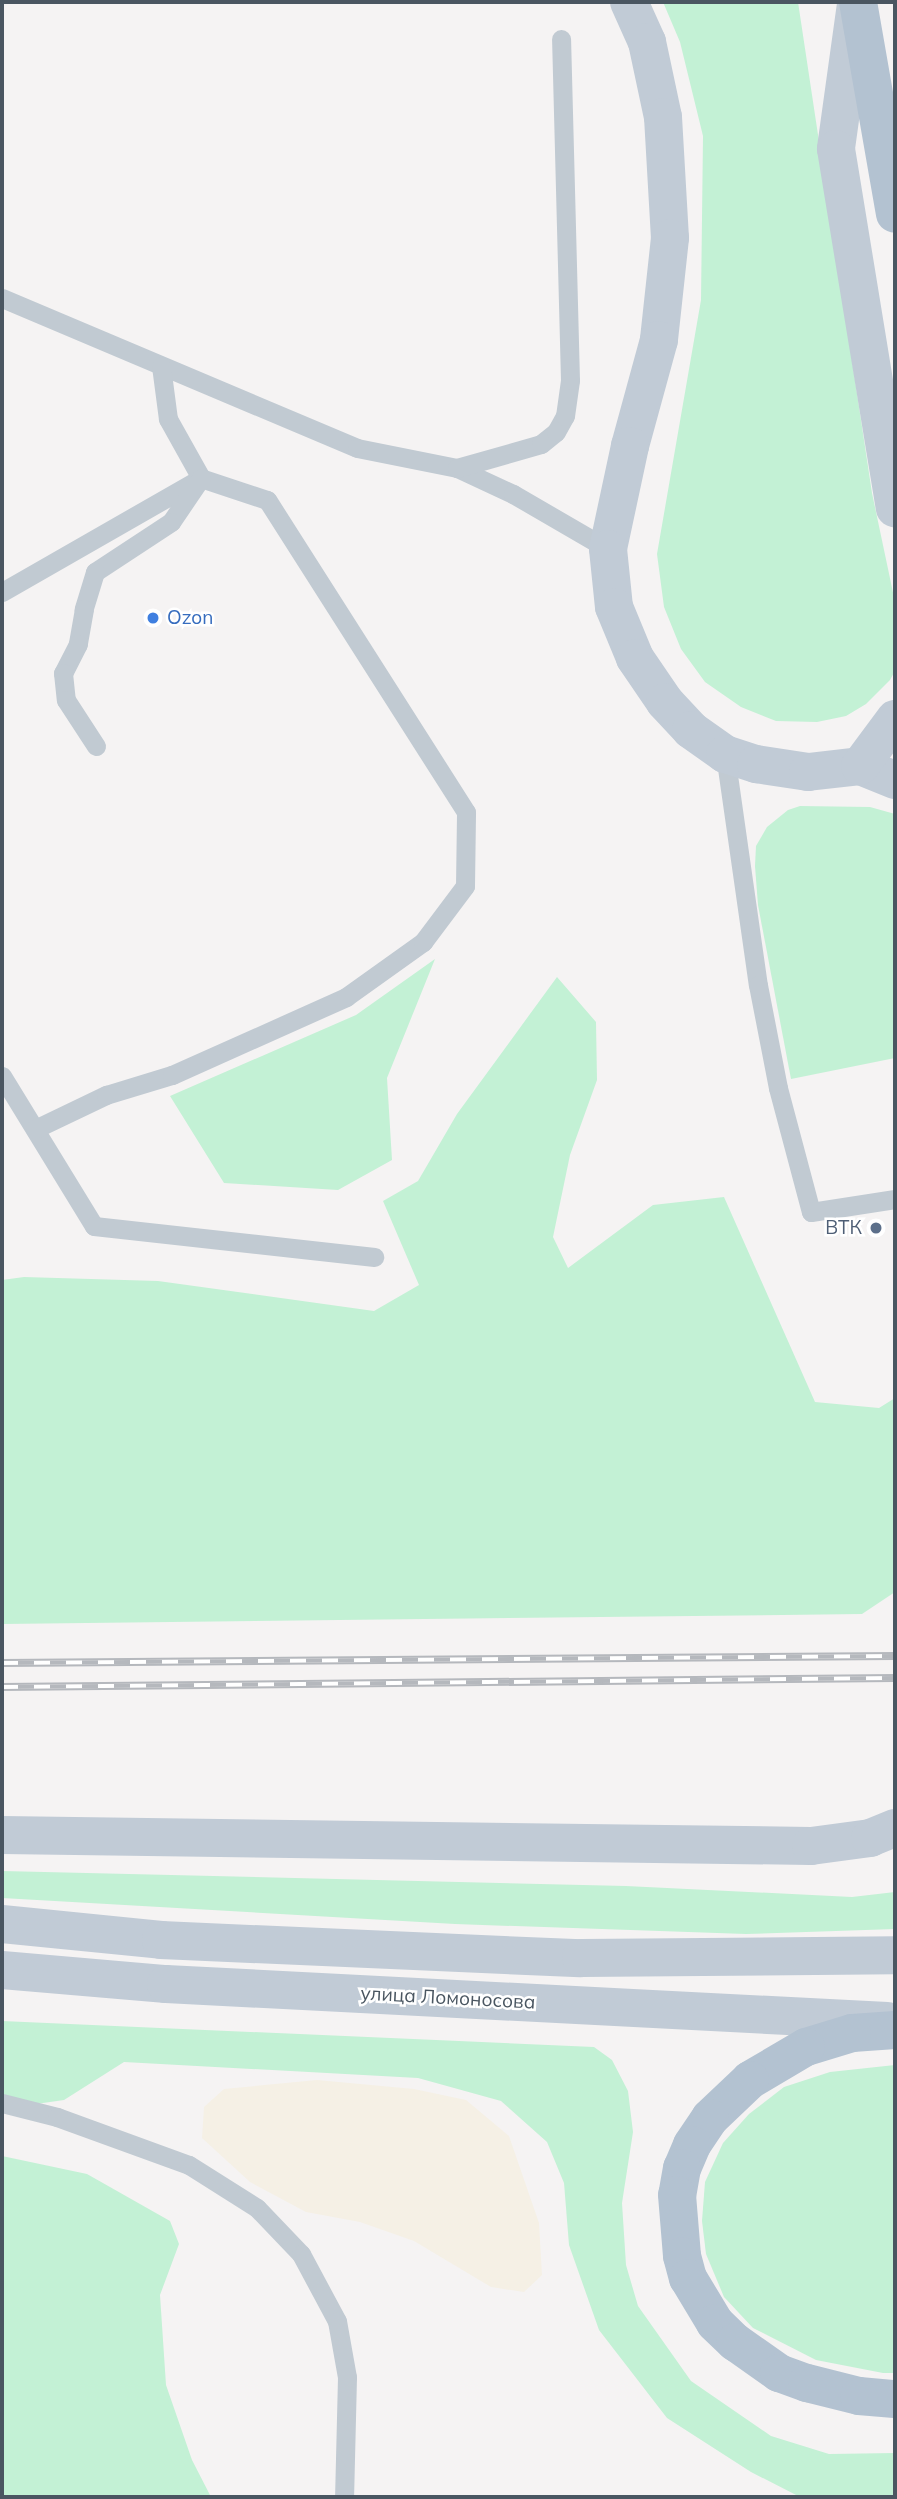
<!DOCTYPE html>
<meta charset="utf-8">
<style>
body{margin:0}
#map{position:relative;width:897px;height:2499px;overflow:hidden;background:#f5f3f3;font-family:Mulish,sans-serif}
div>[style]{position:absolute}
.green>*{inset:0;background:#c3f1d5}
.sand>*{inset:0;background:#f5f0e5}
.lane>*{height:19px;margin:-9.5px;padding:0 9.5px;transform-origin:9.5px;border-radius:9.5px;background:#c1cad2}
.secondary>*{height:38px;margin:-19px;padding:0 19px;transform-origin:19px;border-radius:19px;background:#c1cbd6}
.primary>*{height:38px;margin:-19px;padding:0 19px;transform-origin:19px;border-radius:19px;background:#b3c2d1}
.rail>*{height:8px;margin-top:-4px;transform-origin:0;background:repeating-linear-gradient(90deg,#fff 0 16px,#b5b8bd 0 32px);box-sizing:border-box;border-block:2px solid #b5b8bd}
.dots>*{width:19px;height:19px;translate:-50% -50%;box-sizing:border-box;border:4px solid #fff;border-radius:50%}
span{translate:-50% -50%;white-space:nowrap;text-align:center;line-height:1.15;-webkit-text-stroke:5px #fff;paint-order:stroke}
.shop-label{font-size:19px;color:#366cbe}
.left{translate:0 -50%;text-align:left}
.service-label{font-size:19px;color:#4e5e75}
.right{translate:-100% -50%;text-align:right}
.street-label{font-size:19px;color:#4a5661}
.frame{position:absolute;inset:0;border:4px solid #4a5661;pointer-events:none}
</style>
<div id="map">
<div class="green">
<div style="clip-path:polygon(663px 2px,798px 2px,872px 493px,895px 602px,895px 671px,890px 680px,866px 704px,846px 716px,817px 722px,776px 721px,741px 707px,705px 682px,681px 649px,664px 607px,657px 554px,701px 300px,703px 136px,680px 42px)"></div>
<div style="clip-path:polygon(800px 806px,870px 807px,895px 814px,895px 1058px,791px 1079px,758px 905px,755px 866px,756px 846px,767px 827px,788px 810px)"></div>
<div style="clip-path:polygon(435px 959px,387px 1078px,392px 1160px,338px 1190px,224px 1183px,170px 1096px,356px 1015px)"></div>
<div style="clip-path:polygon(557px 977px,596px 1022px,597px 1080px,570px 1155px,553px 1237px,568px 1268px,653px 1205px,724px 1197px,815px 1402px,879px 1408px,895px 1398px,895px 1592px,862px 1614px,2px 1624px,2px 1280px,24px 1277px,158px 1281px,374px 1311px,419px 1285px,383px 1201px,418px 1181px,457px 1114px)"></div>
<div style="clip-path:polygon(2px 1871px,626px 1886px,852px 1897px,895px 1892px,895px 1929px,746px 1934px,455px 1924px,2px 1898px)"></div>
<div style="clip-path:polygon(2px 2021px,594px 2047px,612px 2060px,628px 2091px,633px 2132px,622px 2203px,626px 2265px,638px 2306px,691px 2381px,771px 2436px,829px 2454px,895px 2453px,895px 2497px,800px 2497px,751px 2472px,667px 2418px,599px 2330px,569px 2245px,564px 2183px,547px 2142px,501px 2101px,418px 2078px,124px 2062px,64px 2100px,29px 2105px,2px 2097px)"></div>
<div style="clip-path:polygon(895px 2065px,895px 2373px,883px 2373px,816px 2360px,753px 2328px,724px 2297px,706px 2254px,702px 2221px,705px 2182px,723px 2143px,749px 2114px,784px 2087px,830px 2072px)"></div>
<div style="clip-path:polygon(2px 2156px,87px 2174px,170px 2221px,179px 2244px,160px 2295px,166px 2385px,192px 2460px,211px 2497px,2px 2497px)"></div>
</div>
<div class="sand">
<div style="clip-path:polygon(317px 2080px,414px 2089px,466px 2100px,509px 2136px,539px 2223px,542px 2275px,524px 2292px,491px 2287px,414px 2241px,360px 2222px,306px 2212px,250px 2182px,202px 2138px,204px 2107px,224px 2089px)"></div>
</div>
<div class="lane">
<div style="left:2px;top:298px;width:385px;rotate:22.9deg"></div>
<div style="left:357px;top:448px;width:102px;rotate:11.3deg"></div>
<div style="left:457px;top:468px;width:62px;rotate:24.9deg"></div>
<div style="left:513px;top:494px;width:110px;rotate:30.1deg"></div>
<div style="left:457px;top:468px;width:87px;rotate:-15.9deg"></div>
<div style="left:541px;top:444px;width:19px;rotate:-39deg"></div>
<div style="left:556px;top:432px;width:18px;rotate:-61deg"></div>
<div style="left:565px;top:416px;width:36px;rotate:-82deg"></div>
<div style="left:570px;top:380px;width:341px;rotate:-91.5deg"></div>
<div style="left:2px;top:592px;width:229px;rotate:-29.8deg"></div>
<div style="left:201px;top:478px;width:68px;rotate:-119.2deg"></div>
<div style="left:168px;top:419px;width:53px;rotate:-97.5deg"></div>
<div style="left:725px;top:754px;width:233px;rotate:81.9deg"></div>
<div style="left:758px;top:985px;width:105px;rotate:79deg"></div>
<div style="left:778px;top:1088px;width:128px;rotate:75.1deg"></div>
<div style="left:811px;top:1212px;width:85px;rotate:-8.8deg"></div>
<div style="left:2px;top:1076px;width:176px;rotate:58.5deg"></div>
<div style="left:94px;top:1226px;width:282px;rotate:6.3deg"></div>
<div style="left:35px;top:1129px;width:79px;rotate:-25.6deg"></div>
<div style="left:106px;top:1095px;width:69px;rotate:-16.9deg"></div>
<div style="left:172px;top:1075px;width:191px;rotate:-24.1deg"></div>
<div style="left:346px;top:997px;width:95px;rotate:-35.5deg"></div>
<div style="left:423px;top:942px;width:70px;rotate:-53.1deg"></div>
<div style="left:465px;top:886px;width:74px;rotate:-89.2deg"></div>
<div style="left:466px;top:812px;width:370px;rotate:-122.5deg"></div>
<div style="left:267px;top:500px;width:70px;rotate:-161.6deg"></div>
<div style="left:201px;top:478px;width:53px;rotate:124.3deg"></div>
<div style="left:171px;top:522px;width:91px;rotate:146.7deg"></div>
<div style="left:95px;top:572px;width:39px;rotate:107deg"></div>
<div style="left:84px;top:609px;width:36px;rotate:100deg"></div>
<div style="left:78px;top:644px;width:33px;rotate:117deg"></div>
<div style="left:63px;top:673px;width:27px;rotate:84deg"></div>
<div style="left:66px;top:700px;width:55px;rotate:56.9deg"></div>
<div style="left:2px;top:2103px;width:57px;rotate:14.3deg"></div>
<div style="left:57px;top:2117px;width:140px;rotate:20deg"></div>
<div style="left:189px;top:2165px;width:80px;rotate:32.3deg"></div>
<div style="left:257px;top:2208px;width:64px;rotate:46.3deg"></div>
<div style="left:301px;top:2254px;width:76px;rotate:61.8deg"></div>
<div style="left:337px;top:2321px;width:57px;rotate:79.9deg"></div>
<div style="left:347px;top:2377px;width:120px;rotate:91.4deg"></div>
</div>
<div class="secondary">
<div style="left:629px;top:2px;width:44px;rotate:65.8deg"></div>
<div style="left:647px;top:42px;width:77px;rotate:78deg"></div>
<div style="left:663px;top:117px;width:121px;rotate:86.7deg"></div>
<div style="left:670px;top:238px;width:103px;rotate:96.2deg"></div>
<div style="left:659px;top:340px;width:110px;rotate:105.3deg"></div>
<div style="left:630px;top:446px;width:105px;rotate:102.1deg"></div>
<div style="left:608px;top:549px;width:58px;rotate:84.1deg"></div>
<div style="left:614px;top:607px;width:55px;rotate:67.6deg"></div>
<div style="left:635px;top:658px;width:53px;rotate:55.7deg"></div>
<div style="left:665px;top:702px;width:38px;rotate:47deg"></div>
<div style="left:691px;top:730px;width:42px;rotate:35.2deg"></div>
<div style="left:725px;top:754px;width:33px;rotate:18deg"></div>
<div style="left:756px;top:764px;width:53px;rotate:8.7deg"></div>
<div style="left:808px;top:772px;width:52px;rotate:-6.6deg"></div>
<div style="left:860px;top:766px;width:38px;rotate:22deg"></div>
<div style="left:856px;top:4px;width:146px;rotate:97.9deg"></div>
<div style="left:836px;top:149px;width:364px;rotate:80.7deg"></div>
<div style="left:860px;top:766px;width:59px;rotate:-53.3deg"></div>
<div style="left:2px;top:1835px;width:809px;rotate:0.78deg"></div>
<div style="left:811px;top:1846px;width:60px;rotate:-7.7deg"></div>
<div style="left:870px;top:1838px;width:27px;rotate:-22deg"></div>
<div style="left:2px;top:1924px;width:160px;rotate:5.7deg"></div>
<div style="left:161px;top:1940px;width:420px;rotate:2.5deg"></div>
<div style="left:581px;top:1958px;width:314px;rotate:-0.5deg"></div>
<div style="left:2px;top:1970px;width:165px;rotate:4.9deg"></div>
<div style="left:166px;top:1984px;width:722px;rotate:2.94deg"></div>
</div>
<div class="primary">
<div style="left:858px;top:2px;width:215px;rotate:80.1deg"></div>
<div style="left:895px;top:2030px;width:43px;rotate:176deg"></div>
<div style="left:852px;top:2033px;width:48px;rotate:163.1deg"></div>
<div style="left:806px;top:2047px;width:65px;rotate:149.5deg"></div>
<div style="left:750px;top:2080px;width:55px;rotate:136.5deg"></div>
<div style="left:710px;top:2118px;width:32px;rotate:124deg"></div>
<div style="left:692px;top:2145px;width:25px;rotate:113deg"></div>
<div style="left:682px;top:2168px;width:27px;rotate:100deg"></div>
<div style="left:677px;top:2195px;width:61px;rotate:85.3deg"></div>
<div style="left:682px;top:2256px;width:23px;rotate:75deg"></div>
<div style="left:688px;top:2278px;width:52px;rotate:59deg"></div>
<div style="left:715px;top:2323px;width:28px;rotate:44deg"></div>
<div style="left:735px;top:2342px;width:54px;rotate:35.2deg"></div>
<div style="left:779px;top:2373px;width:30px;rotate:20deg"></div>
<div style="left:807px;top:2383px;width:54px;rotate:14deg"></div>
<div style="left:859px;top:2396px;width:36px;rotate:5deg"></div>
</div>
<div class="rail">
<div style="left:2px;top:1663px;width:893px;rotate:-0.45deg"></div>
<div style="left:2px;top:1687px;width:893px;rotate:-0.58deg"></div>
</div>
<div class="dots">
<div style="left:153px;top:618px;background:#3f7fe0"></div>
<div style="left:876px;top:1228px;background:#5c6f8a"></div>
</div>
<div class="shop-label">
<span class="left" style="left:167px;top:618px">Ozon</span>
</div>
<div class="service-label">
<span class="right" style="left:862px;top:1228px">ВТК</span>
</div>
<div class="street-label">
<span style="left:448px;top:1998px;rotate:3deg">улица Ломоносова</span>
</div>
<div class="frame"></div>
</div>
